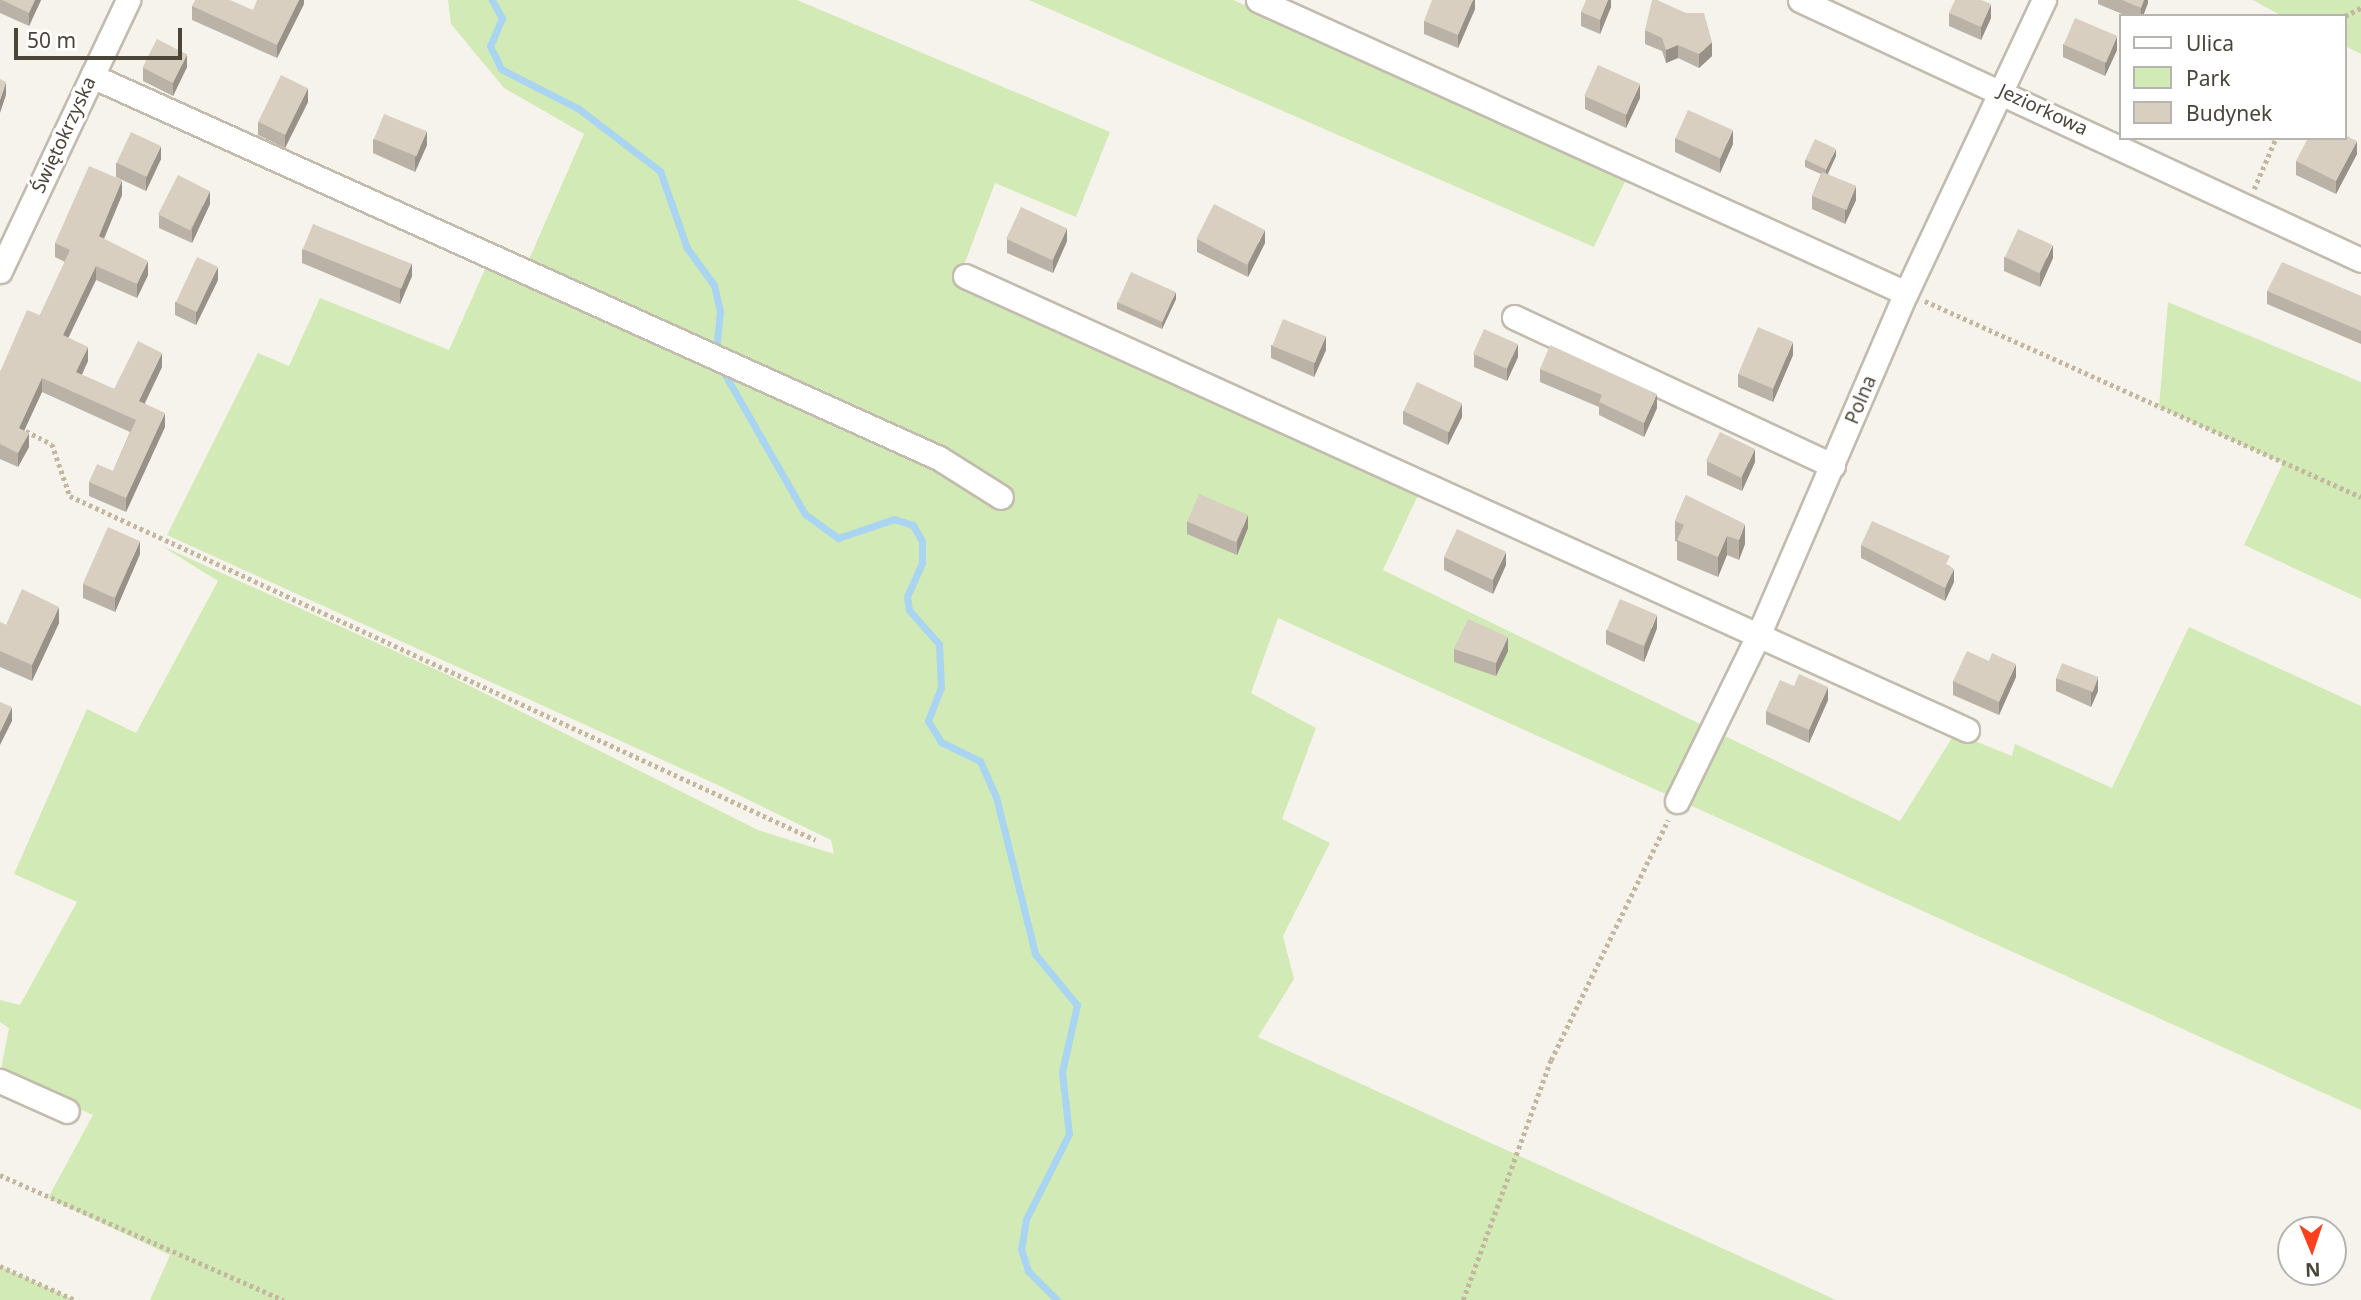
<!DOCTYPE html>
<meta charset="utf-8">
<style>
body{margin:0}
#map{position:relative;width:2361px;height:1300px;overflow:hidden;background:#f6f3ec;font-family:"Noto Sans",sans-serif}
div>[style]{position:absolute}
.green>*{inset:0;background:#d2eab5}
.stream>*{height:7px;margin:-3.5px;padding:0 3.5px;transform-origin:3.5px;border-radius:3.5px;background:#a9d4f2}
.path>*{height:4.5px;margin-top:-2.25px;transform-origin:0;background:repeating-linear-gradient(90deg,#c4b79f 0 3.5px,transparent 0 7px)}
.roads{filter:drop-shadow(2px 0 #c2bbae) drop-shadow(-2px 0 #c2bbae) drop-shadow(0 2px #c2bbae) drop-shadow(0 -2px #c2bbae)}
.minor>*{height:23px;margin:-11.5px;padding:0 11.5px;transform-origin:11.5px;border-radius:11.5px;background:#fff}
.wall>*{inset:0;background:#bab2a6}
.shaded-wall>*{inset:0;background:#979187}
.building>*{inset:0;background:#d8cfc1;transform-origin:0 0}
span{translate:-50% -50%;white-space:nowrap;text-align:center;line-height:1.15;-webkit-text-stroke:6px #fff;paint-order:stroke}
.street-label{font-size:19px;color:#4b4439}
.legend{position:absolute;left:2119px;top:14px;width:228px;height:126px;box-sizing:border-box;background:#fff;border:2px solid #b7b4b0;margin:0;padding:9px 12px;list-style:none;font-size:21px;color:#4b4439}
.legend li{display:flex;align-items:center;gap:14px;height:35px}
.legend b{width:35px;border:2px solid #b7b4b0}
.north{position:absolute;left:2277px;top:1216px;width:70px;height:70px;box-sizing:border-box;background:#fff;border:2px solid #b7b4b0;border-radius:50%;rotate:178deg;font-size:19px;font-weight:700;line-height:28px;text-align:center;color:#4b4439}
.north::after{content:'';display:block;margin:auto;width:24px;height:32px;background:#fc3f1d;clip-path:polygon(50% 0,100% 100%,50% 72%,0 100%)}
.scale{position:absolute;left:14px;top:28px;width:168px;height:32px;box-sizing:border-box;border:4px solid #4b4439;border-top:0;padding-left:9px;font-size:21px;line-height:24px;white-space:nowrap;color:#4b4439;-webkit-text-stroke:5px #fff;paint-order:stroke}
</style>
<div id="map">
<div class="green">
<div style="clip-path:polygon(448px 0,797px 0,1110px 132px,1076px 217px,995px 183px,964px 265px,1420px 491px,1383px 570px,1900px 821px,1955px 733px,2012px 756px,2015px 744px,2112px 788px,2189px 627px,2361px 706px,2361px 1110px,1278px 618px,1251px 693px,1316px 728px,1282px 819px,1330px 843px,1283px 936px,1294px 979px,1258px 1037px,1836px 1300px,150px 1300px,170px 1255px,48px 1198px,93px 1115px,0 1074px,9px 1028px,0 1022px,0 1000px,20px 1005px,77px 902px,14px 874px,87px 709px,136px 733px,218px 581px,162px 546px,448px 675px,758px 830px,834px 854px,831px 840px,720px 786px,167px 535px,258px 353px,289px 366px,320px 298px,449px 350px,493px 251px,527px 264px,584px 134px,504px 88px,451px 24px)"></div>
<div style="clip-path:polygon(1029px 0,1233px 0,1628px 175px,1594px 247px)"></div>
<div style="clip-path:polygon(2253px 0,2361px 0,2361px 54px,2345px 46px,2345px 16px,2282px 16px)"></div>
<div style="clip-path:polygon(2168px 302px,2361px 382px,2361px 599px,2244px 545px,2283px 463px,2159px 407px)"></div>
<div style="clip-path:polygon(0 1266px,15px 1273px,75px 1300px,0 1300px)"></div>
</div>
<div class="stream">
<div style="left:492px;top:0;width:21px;rotate:61deg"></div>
<div style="left:502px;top:18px;width:30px;rotate:113deg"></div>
<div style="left:490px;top:46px;width:25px;rotate:64deg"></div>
<div style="left:501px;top:69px;width:88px;rotate:27.1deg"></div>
<div style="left:579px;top:109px;width:102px;rotate:37.4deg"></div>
<div style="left:660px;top:171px;width:82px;rotate:70.7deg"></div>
<div style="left:687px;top:248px;width:46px;rotate:53.9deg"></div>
<div style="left:714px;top:285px;width:27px;rotate:77deg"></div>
<div style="left:720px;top:311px;width:41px;rotate:95.6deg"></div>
<div style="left:719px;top:364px;width:173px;rotate:60.2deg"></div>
<div style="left:805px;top:514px;width:41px;rotate:36deg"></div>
<div style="left:838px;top:538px;width:59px;rotate:-18.7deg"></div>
<div style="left:894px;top:519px;width:20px;rotate:18deg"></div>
<div style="left:913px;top:525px;width:18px;rotate:61deg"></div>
<div style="left:922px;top:541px;width:22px;rotate:90deg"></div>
<div style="left:922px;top:563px;width:36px;rotate:114deg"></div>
<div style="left:907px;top:596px;width:14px;rotate:82deg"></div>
<div style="left:909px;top:610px;width:45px;rotate:48.6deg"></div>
<div style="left:939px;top:644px;width:43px;rotate:87.3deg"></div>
<div style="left:941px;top:687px;width:36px;rotate:111deg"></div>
<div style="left:928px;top:721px;width:25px;rotate:58deg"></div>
<div style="left:941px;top:742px;width:43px;rotate:26deg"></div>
<div style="left:980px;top:761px;width:39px;rotate:66deg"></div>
<div style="left:996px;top:797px;width:162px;rotate:76deg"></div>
<div style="left:1035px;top:954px;width:66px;rotate:50.5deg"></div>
<div style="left:1077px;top:1005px;width:69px;rotate:102.6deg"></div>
<div style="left:1062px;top:1072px;width:62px;rotate:83.6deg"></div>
<div style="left:1069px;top:1134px;width:95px;rotate:116.8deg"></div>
<div style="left:1026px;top:1219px;width:30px;rotate:99deg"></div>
<div style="left:1021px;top:1249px;width:23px;rotate:72deg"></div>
<div style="left:1028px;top:1271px;width:41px;rotate:45deg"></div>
</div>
<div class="path">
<div style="left:2345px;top:16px;width:18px;rotate:-27deg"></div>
<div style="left:2254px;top:189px;width:56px;rotate:-66.7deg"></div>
<div style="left:1925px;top:301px;width:478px;rotate:24.2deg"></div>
<div style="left:26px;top:431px;width:29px;rotate:27deg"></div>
<div style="left:52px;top:444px;width:55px;rotate:70.9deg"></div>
<div style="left:70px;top:496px;width:821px;rotate:24.76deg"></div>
<div style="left:0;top:1175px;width:310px;rotate:23.8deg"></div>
<div style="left:0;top:1266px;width:82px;rotate:24.4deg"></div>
<div style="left:1463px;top:1300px;width:256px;rotate:-69.9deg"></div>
<div style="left:1551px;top:1060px;width:267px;rotate:-64deg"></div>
</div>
<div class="roads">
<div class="minor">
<div style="left:1258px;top:0;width:711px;rotate:24.33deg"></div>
<div style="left:1800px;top:0;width:618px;rotate:24.87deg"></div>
<div style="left:92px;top:76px;width:929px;rotate:24.28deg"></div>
<div style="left:939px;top:458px;width:73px;rotate:32.2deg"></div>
<div style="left:0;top:271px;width:300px;rotate:-64.7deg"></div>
<div style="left:965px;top:276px;width:1100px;rotate:24.37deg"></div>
<div style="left:1514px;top:317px;width:352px;rotate:25deg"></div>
<div style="left:1677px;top:801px;width:184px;rotate:-63.9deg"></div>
<div style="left:1758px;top:636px;width:374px;rotate:-66.7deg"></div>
<div style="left:1906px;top:293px;width:324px;rotate:-64.8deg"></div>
<div style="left:0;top:1081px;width:73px;rotate:24.1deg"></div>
</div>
</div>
<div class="wall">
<div style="clip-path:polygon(0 0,41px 0,29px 26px,0 13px)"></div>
<div style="clip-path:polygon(304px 0,304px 4px,277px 58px,192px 20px,192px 6px,253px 10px)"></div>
<div style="clip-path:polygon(1475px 0,1475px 9px,1458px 48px,1424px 34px,1424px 21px)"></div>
<div style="clip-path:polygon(1611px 0,1611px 7px,1600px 34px,1581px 26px,1581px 12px)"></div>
<div style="clip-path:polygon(2098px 0,2148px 0,2148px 3px,2143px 16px,2127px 16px,2098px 4px)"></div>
<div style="clip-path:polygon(1949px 13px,1991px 18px,1981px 40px,1949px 26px)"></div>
<div style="clip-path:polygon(1645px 30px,1712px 56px,1699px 68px,1678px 58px,1666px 63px,1662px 51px,1645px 44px)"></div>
<div style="clip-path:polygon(2063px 44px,2117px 50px,2105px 76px,2063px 57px)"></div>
<div style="clip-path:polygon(187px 67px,173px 96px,143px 81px,143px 68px)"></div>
<div style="clip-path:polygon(1585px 96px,1640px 98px,1626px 128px,1585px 109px)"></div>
<div style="clip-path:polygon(308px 102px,285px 148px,258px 135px,258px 122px)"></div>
<div style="clip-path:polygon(1675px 138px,1733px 144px,1720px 173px,1675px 152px)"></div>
<div style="clip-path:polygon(373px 139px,427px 145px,415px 172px,373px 153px)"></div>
<div style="clip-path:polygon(2357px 154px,2336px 194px,2296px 175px,2296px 161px)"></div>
<div style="clip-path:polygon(1836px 156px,1828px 174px,1856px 200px,1845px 224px,1812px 209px,1812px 196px,1821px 174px,1805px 167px,1805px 160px)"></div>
<div style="clip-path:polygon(161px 159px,146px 191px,116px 177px,116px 163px)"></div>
<div style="clip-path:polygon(122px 195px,104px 239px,148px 275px,137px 298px,96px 280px,68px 338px,88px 361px,82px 375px,114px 389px,162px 367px,145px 403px,165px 427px,126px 512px,89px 496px,89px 482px,113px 471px,130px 432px,42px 392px,24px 430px,29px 447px,18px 467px,0 459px,0 372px,40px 315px,65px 262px,55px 257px,55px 243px)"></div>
<div style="clip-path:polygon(210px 204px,192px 243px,159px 228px,159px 215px)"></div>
<div style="clip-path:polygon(1007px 239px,1067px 241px,1053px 273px,1007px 253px)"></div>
<div style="clip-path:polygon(1197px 239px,1265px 243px,1248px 277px,1197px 252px)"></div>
<div style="clip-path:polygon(302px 249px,412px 276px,400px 304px,302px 263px)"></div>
<div style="clip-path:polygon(2004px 257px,2053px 258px,2040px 287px,2004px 271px)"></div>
<div style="clip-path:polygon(218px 280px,196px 325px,175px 315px,175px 302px)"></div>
<div style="clip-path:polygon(2267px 291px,2361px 296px,2361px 344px,2267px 304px)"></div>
<div style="clip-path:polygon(1176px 299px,1162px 329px,1117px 309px,1117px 302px)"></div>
<div style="clip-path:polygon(1271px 345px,1326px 350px,1314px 377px,1271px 358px)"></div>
<div style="clip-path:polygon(1474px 354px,1518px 357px,1507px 381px,1474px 367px)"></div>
<div style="clip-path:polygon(1793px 355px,1773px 402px,1738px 387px,1738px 374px)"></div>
<div style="clip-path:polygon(1540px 369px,1657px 408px,1644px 437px,1599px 415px,1599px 407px,1540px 382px)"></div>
<div style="clip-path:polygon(1403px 411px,1462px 417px,1448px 445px,1403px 424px)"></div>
<div style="clip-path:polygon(1707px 461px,1755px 462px,1742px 491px,1707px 475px)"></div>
<div style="clip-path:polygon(1686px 495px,1745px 544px,1739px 560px,1727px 555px,1718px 577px,1677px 560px,1677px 542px,1675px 541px,1675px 521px)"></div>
<div style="clip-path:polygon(1187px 521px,1248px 528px,1237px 555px,1187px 534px)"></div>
<div style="clip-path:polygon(1861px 545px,1950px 566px,1954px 582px,1945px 601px,1861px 558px)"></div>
<div style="clip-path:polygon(140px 554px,115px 612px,83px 598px,83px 584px)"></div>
<div style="clip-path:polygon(1444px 557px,1506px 565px,1493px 594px,1444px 570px)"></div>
<div style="clip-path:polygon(0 622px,6px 625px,59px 623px,32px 681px,0 667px)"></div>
<div style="clip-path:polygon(1657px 628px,1644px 662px,1606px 644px,1606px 630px)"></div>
<div style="clip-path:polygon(1454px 649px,1508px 651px,1496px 676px,1454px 662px)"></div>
<div style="clip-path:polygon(2016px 677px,1999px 715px,1953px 695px,1953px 681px)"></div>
<div style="clip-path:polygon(2056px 678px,2098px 691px,2091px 707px,2056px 691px)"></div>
<div style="clip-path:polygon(1828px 700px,1809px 743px,1766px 724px,1766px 711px)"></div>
</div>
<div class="shaded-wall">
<div style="clip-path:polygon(35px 0,41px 0,29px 26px,29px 13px)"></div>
<div style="clip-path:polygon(299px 0,304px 0,304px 4px,277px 58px,277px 45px)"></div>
<div style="clip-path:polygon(1473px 0,1475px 0,1475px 9px,1458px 48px,1458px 35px)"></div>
<div style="clip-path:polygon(1608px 0,1611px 0,1611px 7px,1600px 34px,1600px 20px)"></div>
<div style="clip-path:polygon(2144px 0,2148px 0,2148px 3px,2143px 16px,2141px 16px,2141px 8px)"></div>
<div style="clip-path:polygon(1991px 4px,1991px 18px,1981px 40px,1981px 27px)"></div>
<div style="clip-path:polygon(2117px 36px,2117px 50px,2105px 76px,2105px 63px)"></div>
<div style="clip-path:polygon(1712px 42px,1712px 56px,1699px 68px,1699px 54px)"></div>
<div style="clip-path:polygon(1678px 45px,1678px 58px,1666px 63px,1666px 50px)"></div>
<div style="clip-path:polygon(187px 54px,187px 67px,173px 96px,173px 83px)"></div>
<div style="clip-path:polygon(6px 82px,6px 95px,0 113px,0 100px)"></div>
<div style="clip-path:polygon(1640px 84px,1640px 98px,1626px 128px,1626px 115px)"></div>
<div style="clip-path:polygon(308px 88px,308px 102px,285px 148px,285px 134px)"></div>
<div style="clip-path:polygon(1733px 130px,1733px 144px,1720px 173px,1720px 159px)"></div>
<div style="clip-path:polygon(427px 131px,427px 145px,415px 172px,415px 158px)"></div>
<div style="clip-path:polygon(2357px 141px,2357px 154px,2336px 194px,2336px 181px)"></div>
<div style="clip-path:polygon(161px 146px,161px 159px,146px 191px,146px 178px)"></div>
<div style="clip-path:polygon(1836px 149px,1836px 156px,1826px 177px,1826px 170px)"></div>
<div style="clip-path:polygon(122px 180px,122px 195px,99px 250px,99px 236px)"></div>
<div style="clip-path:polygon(1856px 186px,1856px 200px,1845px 224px,1845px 210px)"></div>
<div style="clip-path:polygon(210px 191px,210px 204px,192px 243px,192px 229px)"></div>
<div style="clip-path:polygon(1067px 228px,1067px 241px,1053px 273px,1053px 260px)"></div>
<div style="clip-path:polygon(1265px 230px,1265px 243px,1248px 277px,1248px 264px)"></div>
<div style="clip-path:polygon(2053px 245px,2053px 258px,2040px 287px,2040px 273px)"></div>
<div style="clip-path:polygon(148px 261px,148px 275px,137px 298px,137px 284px)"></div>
<div style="clip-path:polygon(412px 263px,412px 276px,400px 304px,400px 290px)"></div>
<div style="clip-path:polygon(96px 266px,96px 280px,63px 349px,63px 335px)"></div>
<div style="clip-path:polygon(218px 267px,218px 280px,196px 325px,196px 311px)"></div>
<div style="clip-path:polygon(1176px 292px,1176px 299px,1162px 329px,1162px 322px)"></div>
<div style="clip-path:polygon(1326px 336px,1326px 350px,1314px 377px,1314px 364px)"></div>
<div style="clip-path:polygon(1793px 342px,1793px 355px,1773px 402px,1773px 389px)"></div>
<div style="clip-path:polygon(1518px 344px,1518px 357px,1507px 381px,1507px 368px)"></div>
<div style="clip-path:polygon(88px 347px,88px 361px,76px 386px,76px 372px)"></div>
<div style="clip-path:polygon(162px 353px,162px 367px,139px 415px,139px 401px)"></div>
<div style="clip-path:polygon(42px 378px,42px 392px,19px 442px,19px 428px)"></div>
<div style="clip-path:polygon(1657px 394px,1657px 408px,1644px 437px,1644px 423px)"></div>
<div style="clip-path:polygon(1462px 403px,1462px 417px,1448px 445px,1448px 432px)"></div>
<div style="clip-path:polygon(165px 413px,165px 427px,126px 512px,126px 498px)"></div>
<div style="clip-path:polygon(29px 433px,29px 447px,18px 467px,18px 453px)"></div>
<div style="clip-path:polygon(1755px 449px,1755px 462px,1742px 491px,1742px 477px)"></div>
<div style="clip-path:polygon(1248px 515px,1248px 528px,1237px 555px,1237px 542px)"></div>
<div style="clip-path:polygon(1745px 524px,1745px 544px,1739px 560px,1739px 540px)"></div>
<div style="clip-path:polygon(1727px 536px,1727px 555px,1718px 577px,1718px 557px)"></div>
<div style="clip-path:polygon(140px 541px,140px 554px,115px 612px,115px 598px)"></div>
<div style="clip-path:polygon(1506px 552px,1506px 565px,1493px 594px,1493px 580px)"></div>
<div style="clip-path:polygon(1954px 569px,1954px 582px,1945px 601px,1945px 588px)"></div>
<div style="clip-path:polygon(59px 607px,59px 623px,32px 681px,32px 665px)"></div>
<div style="clip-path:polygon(1657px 615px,1657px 628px,1644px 662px,1644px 648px)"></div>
<div style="clip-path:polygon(1508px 637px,1508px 651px,1496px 676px,1496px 663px)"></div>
<div style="clip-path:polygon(2016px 664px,2016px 677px,1999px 715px,1999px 702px)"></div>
<div style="clip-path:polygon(2098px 677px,2098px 691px,2091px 707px,2091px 694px)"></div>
<div style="clip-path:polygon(1828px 687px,1828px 700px,1809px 743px,1809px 730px)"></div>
<div style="clip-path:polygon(12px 707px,12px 721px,0 745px,0 732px)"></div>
</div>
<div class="building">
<div style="clip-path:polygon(2px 0,35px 0,29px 13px)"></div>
<div style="clip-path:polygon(195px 0,230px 0,253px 10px,257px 0,299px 0,277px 45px,192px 6px)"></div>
<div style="clip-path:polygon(1432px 0,1473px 0,1458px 35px,1424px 21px)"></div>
<div style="clip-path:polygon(1586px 0,1608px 0,1600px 20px,1581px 12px)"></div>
<div style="clip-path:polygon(1652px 0,1657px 0,1686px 13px,1704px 13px,1712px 42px,1699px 54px,1678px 45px,1666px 50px,1662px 38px,1645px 30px)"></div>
<div style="clip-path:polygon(1955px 0,1981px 0,1991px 4px,1981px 27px,1949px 13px)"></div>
<div style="clip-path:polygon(2122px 0,2144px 0,2141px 8px)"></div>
<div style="left:2075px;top:18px;width:46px;height:29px;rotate:23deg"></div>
<div style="left:157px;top:39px;width:34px;height:32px;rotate:27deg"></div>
<div style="left:1598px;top:65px;width:46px;height:34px;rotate:24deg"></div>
<div style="left:281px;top:75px;width:30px;height:52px;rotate:26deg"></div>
<div style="clip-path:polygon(0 79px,6px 82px,0 100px)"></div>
<div style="left:1688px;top:110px;width:49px;height:31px;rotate:24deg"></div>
<div style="left:384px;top:114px;width:46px;height:27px;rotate:22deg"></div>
<div style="left:131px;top:132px;width:33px;height:34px;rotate:25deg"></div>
<div style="clip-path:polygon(2345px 135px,2357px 141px,2336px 181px,2296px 161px,2308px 138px,2345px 138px)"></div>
<div style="left:1815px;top:139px;width:23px;height:23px;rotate:25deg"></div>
<div style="clip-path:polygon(89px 166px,122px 180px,99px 236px,148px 261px,137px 284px,96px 266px,63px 335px,88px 347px,76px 372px,114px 389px,138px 341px,162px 353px,139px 401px,165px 413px,126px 498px,89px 482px,97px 464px,113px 471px,136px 420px,42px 378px,19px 428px,29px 433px,18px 453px,0 444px,0 372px,27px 310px,40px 315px,70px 250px,55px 243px)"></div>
<div style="left:1822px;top:172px;width:37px;height:26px;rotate:22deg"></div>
<div style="left:178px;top:175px;width:36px;height:44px;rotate:27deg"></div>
<div style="left:1214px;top:204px;width:57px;height:39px;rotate:27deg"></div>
<div style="left:1021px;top:207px;width:51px;height:35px;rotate:25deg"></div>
<div style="left:313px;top:224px;width:106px;height:27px;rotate:22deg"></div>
<div style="left:2018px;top:229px;width:38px;height:31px;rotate:25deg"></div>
<div style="left:197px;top:257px;width:23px;height:50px;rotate:25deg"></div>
<div style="clip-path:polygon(2282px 262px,2361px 296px,2361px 331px,2267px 291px)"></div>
<div style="left:1131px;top:272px;width:49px;height:33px;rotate:24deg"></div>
<div style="left:1283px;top:319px;width:46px;height:29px;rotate:22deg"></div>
<div style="left:1758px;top:327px;width:38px;height:51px;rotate:23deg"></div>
<div style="left:1484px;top:329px;width:37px;height:27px;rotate:24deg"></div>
<div style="clip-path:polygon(1550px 345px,1657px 394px,1644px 423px,1599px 402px,1602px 395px,1540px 369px)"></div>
<div style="left:1417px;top:382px;width:50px;height:32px;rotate:25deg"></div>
<div style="left:1720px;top:432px;width:39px;height:32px;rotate:26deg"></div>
<div style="left:1199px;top:494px;width:53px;height:30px;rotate:23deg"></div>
<div style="clip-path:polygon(1686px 495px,1745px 524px,1739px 540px,1727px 536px,1718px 557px,1677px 540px,1684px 525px,1675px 521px)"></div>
<div style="clip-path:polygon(1872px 521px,1950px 556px,1946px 564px,1954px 569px,1945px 588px,1861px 545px)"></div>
<div style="left:108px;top:527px;width:35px;height:62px;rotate:24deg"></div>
<div style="left:1457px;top:529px;width:54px;height:31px;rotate:25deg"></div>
<div style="clip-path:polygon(22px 589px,59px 607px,32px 665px,0 651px,0 622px,6px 625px)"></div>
<div style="left:1620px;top:599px;width:40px;height:34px;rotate:23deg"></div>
<div style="clip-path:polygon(1468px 619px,1508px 637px,1496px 663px,1454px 649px)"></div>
<div style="clip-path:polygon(1967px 651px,1989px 661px,1992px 653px,2016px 664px,1999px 702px,1953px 681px)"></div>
<div style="left:2062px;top:663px;width:39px;height:16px;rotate:21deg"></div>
<div style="clip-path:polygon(1799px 674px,1828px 687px,1809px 730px,1766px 711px,1780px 680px,1794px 686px)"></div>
<div style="clip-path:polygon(0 702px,12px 707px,0 732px)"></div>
</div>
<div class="street-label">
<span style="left:2043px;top:110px;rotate:25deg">Jeziorkowa</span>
<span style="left:64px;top:135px;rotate:-65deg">Świętokrzyska</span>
<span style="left:1861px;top:400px;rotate:-67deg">Polna</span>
</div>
<ul class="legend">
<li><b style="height:9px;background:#fff"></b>Ulica</li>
<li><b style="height:19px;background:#d2eab5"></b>Park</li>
<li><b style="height:19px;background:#d8cfc1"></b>Budynek</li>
</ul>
<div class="north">N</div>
<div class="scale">50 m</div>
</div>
